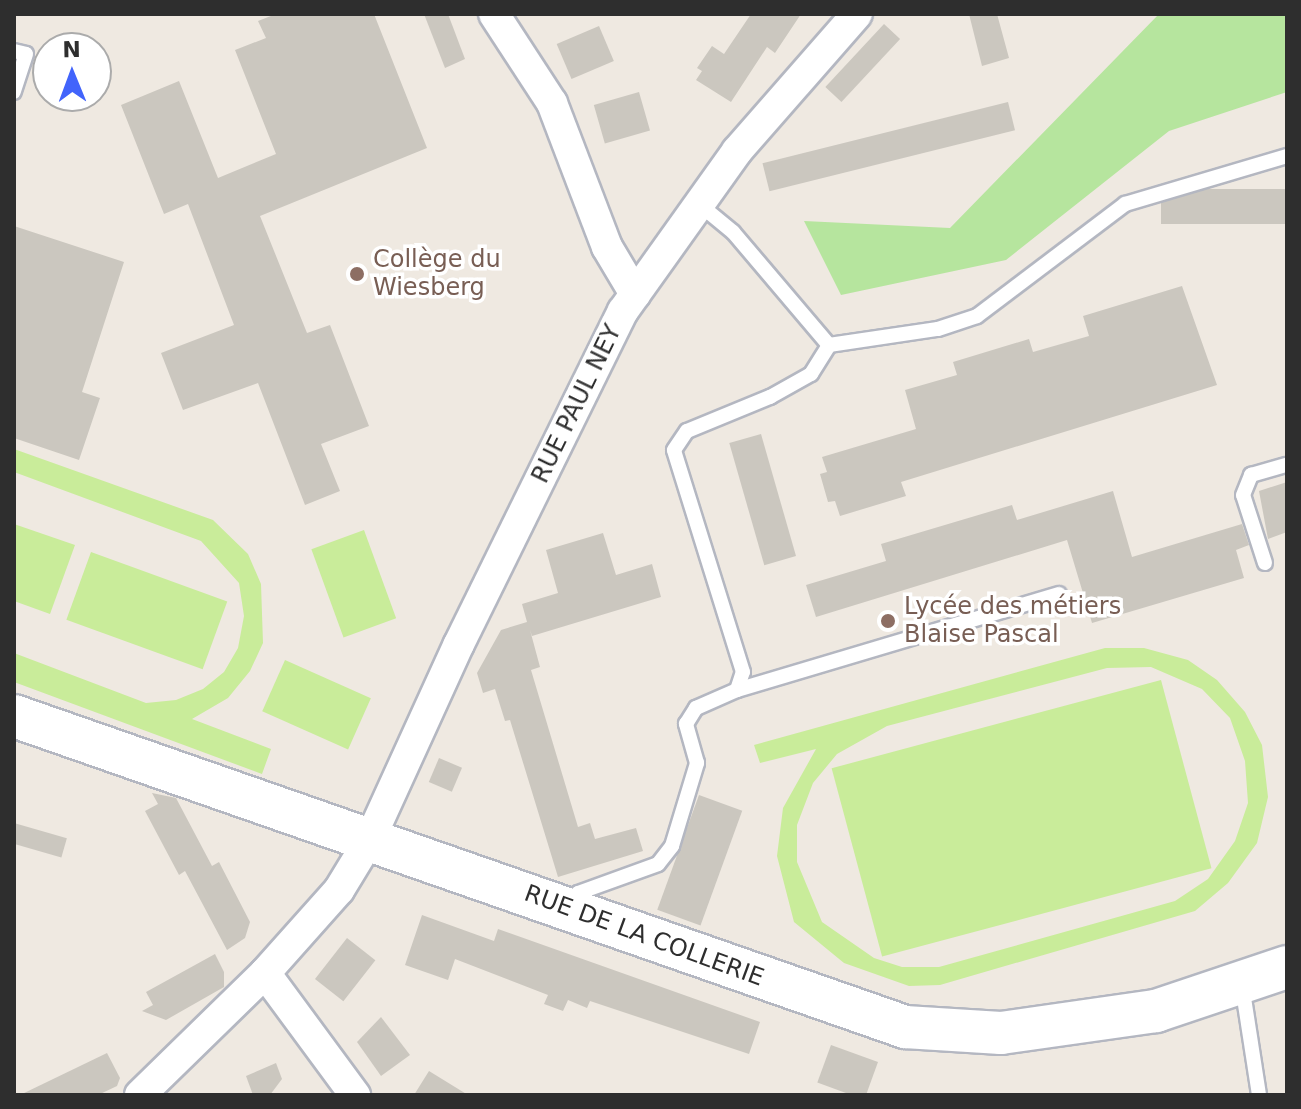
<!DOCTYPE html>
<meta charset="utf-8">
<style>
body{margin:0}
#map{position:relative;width:1301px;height:1109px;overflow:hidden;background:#efe9e1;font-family:"DejaVu Sans",sans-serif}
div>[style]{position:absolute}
.green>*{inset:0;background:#b6e59e}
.pitch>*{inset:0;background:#c9ec9a;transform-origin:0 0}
.building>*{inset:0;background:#cbc7bf;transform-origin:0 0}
.roads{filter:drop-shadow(2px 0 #b4b7c1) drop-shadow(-2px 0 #b4b7c1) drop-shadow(0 2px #b4b7c1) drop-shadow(0 -2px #b4b7c1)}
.lane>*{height:14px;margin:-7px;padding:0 7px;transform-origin:7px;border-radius:7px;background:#fff}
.street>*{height:30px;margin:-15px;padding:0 15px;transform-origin:15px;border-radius:15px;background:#fff}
.secondary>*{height:42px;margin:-21px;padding:0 21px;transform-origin:21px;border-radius:21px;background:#fff}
.dots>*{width:22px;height:22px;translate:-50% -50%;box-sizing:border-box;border:4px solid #fff;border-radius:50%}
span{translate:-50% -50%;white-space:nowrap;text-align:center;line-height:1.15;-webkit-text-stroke:7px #fff;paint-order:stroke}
.education-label{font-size:24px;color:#785e54}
.left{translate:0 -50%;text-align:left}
.street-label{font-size:24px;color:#2e2e2e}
.frame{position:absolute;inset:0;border:16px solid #2e2e2e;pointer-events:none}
.north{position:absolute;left:32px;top:32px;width:80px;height:80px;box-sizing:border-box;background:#fff;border:2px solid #ababab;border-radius:50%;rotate:359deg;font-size:22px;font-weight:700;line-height:32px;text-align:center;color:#2e2e2e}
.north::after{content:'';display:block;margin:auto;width:28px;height:36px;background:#4264fb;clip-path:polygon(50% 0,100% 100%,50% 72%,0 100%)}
</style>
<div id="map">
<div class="green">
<div style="clip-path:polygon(1159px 14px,1287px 14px,1287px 92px,1169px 131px,1006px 260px,841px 295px,804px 221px,950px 228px)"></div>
</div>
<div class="pitch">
<div style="clip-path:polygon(14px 449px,213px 520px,248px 554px,261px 584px,263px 643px,250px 671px,228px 698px,192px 719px,271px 749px,262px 774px,14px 682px,14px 653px,146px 703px,176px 700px,203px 689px,224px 672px,238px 648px,244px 616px,239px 583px,201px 541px,14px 472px)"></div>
<div style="clip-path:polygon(14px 524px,75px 545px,50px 614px,14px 601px)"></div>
<div style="left:364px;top:530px;width:94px;height:56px;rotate:70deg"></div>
<div style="left:91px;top:552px;width:145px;height:72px;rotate:20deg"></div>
<div style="clip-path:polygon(evenodd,1105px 648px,1144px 648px,1188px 660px,1217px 680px,1245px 712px,1262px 745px,1268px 797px,1257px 843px,1228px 883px,1195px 911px,940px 985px,909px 986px,844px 963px,794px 922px,777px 856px,783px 808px,816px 749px,760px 763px,754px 745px,1105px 648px,1151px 667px,1202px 689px,1230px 718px,1245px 761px,1248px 803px,1235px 841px,1208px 879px,1175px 901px,939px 967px,902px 967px,874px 958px,822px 922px,797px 862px,797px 825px,813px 783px,837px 754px,887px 726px,1107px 668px,1151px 667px)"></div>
<div style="left:285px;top:660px;width:94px;height:56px;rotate:24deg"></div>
<div style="left:1161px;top:680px;width:195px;height:341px;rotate:75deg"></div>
</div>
<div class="building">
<div style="clip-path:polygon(276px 14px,374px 14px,427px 148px,260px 216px,307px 333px,330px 325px,369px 426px,321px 444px,340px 491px,305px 505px,258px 383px,183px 410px,161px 353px,234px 325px,188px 204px,164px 214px,121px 105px,179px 81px,218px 178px,276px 154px,235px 50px,266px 38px,258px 21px)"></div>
<div style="clip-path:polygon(424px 14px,448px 14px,465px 59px,445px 68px)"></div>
<div style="clip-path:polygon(751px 14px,801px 14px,775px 53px,767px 47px,731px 102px,696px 80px,702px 71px,697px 68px,712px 46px,724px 54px)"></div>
<div style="clip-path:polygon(969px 14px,997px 14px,1009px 58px,982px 66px)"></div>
<div style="left:884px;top:24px;width:22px;height:86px;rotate:43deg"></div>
<div style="left:599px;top:26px;width:38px;height:46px;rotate:67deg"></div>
<div style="left:639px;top:92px;width:40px;height:47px;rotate:74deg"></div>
<div style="left:1008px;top:102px;width:29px;height:253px;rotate:76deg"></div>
<div style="left:1287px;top:189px;width:35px;height:126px;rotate:90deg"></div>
<div style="clip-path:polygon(14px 226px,124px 262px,82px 392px,100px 398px,79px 460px,14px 438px)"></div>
<div style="clip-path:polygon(1182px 286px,1217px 385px,901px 482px,906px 496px,840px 516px,835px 501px,828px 502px,820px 474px,827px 472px,822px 457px,916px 429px,905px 390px,957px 375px,953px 362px,1029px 339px,1033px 352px,1089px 336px,1083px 316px)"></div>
<div style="left:761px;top:434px;width:127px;height:33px;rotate:74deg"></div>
<div style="clip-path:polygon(1287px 482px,1287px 532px,1268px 539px,1259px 491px)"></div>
<div style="clip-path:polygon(1113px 491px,1132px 557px,1242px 524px,1249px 545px,1236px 550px,1244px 578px,1092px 623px,1067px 540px,816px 617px,806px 585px,886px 561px,881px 544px,1012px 505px,1017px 520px)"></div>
<div style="clip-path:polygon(603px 533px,616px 575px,652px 564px,661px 597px,532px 636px,530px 630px,540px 667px,531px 670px,578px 827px,590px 823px,595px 839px,636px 828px,643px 851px,558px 877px,510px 720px,505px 721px,495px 689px,483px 693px,477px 673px,501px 630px,527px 622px,522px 604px,558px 593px,546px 550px)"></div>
<div style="left:439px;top:758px;width:25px;height:26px;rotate:23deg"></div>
<div style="clip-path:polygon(152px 793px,176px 798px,212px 866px,219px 862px,250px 922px,245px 938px,227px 950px,185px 871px,179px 875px,145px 811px,158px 804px)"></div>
<div style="left:699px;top:795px;width:46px;height:122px;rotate:20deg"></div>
<div style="left:14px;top:823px;width:55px;height:20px;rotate:16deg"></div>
<div style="clip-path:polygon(422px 915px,494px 941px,498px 929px,760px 1022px,749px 1054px,590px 1001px,587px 1008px,568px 1000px,563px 1011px,544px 1004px,548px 995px,455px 959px,448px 980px,405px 965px)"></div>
<div style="left:347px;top:938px;width:36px;height:52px;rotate:38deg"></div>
<div style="clip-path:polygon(215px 954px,224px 972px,224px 987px,166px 1020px,142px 1011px,153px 1005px,146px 992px)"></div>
<div style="clip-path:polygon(381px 1017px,410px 1055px,381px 1076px,357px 1042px)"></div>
<div style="left:831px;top:1045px;width:50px;height:40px;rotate:20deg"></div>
<div style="clip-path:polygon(107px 1053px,120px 1078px,117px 1086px,98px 1095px,20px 1095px)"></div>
<div style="clip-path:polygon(276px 1063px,282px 1079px,270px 1095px,253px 1095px,246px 1076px)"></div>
<div style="clip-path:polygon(429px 1071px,468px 1095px,414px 1095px)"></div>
</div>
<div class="roads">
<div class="lane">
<div style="left:14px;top:51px;width:12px;rotate:14deg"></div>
<div style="left:26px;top:54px;width:40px;rotate:108deg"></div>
<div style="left:699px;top:204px;width:44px;rotate:39.5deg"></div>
<div style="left:733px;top:232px;width:148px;rotate:49.7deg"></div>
<div style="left:829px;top:345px;width:110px;rotate:-8.4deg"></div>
<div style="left:938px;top:329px;width:41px;rotate:-18.4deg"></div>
<div style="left:977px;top:316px;width:186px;rotate:-37.1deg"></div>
<div style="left:1125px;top:204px;width:169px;rotate:-16.5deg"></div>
<div style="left:1265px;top:563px;width:71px;rotate:-107.9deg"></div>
<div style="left:1243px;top:495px;width:22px;rotate:-68deg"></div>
<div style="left:1251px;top:475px;width:37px;rotate:-16deg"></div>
<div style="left:737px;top:690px;width:336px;rotate:-16.6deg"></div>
<div style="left:573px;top:905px;width:13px;rotate:-67deg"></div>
<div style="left:578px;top:893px;width:85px;rotate:-19.9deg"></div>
<div style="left:658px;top:864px;width:23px;rotate:-52deg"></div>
<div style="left:672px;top:846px;width:87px;rotate:-73.2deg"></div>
<div style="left:697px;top:763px;width:41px;rotate:-105.8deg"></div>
<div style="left:686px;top:724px;width:19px;rotate:-58deg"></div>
<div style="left:696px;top:708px;width:45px;rotate:-23.7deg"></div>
<div style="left:737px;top:690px;width:19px;rotate:-72deg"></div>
<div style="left:743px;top:672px;width:232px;rotate:-107.3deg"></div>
<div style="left:674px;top:450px;width:23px;rotate:-56deg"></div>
<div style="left:687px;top:431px;width:90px;rotate:-22.3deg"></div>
<div style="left:770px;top:397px;width:47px;rotate:-29.3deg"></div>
<div style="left:811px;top:374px;width:34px;rotate:-58deg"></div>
<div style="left:1242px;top:985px;width:111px;rotate:81.2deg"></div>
</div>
<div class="street">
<div style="left:494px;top:14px;width:106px;rotate:56.9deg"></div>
<div style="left:552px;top:103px;width:154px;rotate:69.1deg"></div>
<div style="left:607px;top:247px;width:55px;rotate:59.2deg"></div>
<div style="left:265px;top:973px;width:152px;rotate:53.6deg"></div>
<div style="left:140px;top:1095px;width:175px;rotate:-44.3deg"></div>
<div style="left:265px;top:973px;width:111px;rotate:-48.3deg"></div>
<div style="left:339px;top:890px;width:60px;rotate:-58.7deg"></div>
<div style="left:370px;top:839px;width:214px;rotate:-65.5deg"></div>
<div style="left:459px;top:644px;width:371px;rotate:-63.8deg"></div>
<div style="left:623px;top:311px;width:196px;rotate:-54.5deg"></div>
<div style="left:737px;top:151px;width:182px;rotate:-48.8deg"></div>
</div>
<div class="secondary">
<div style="left:14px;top:716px;width:944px;rotate:19.24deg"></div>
<div style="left:905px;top:1027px;width:96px;rotate:3.6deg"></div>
<div style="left:1001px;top:1033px;width:157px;rotate:-8.1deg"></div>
<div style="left:1156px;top:1011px;width:138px;rotate:-18.6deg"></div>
</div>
</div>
<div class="dots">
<div style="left:357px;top:274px;background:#8d6e63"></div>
<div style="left:888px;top:621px;background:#8d6e63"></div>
</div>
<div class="education-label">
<span class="left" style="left:373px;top:274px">Collège du<br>Wiesberg</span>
<span class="left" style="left:904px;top:621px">Lycée des métiers<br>Blaise Pascal</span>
</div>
<div class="street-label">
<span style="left:577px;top:404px;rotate:-64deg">RUE PAUL NEY</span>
<span style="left:644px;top:936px;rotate:20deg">RUE DE LA COLLERIE</span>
</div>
<div class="frame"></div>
<div class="north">N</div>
</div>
